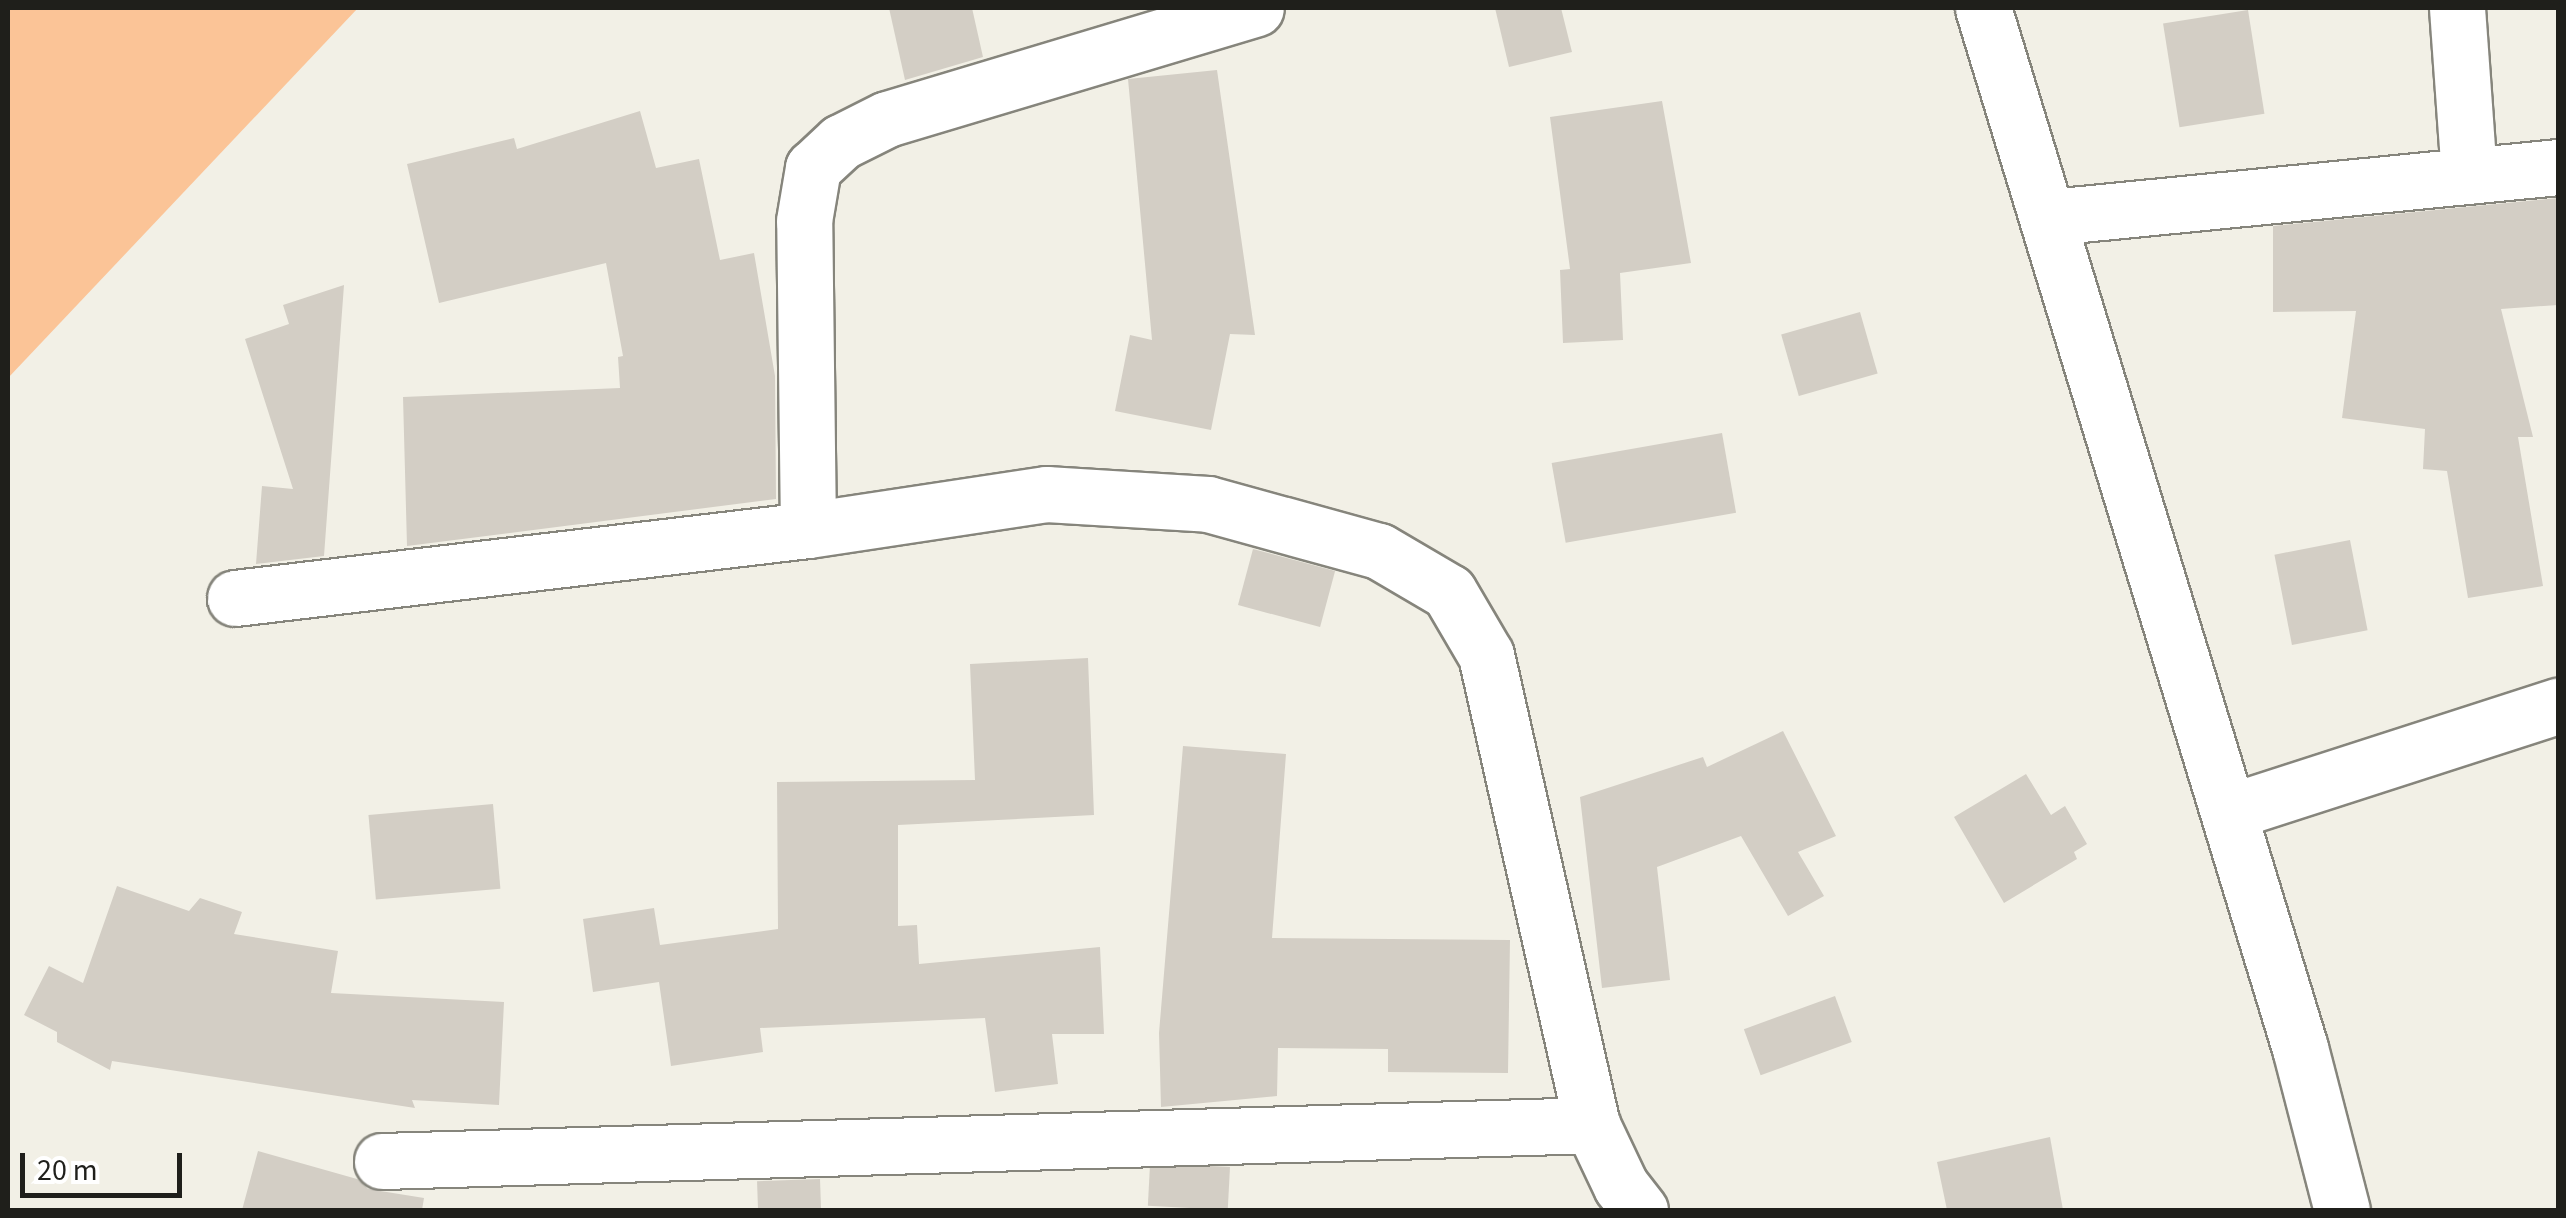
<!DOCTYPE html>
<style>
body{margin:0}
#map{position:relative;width:2566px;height:1218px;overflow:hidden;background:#f2f0e6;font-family:"Source Sans 3",sans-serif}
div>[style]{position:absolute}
.green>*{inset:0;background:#fbc497}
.building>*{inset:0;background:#d3cec5;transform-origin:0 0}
.roads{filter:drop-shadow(2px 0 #86857c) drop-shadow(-2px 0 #86857c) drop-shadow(0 2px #86857c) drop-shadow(0 -2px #86857c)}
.street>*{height:55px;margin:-27.5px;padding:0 27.5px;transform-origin:27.5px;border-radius:27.5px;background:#fff}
.secondary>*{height:55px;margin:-27.5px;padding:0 27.5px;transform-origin:27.5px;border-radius:27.5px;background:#fff}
span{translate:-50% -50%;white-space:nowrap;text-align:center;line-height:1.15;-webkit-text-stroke:8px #fff;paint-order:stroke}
.frame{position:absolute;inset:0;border:10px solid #1f1f1b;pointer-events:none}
.scale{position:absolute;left:20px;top:1153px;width:162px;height:45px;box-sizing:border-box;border:5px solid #1f1f1b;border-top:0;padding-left:12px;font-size:30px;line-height:35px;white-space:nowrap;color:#1f1f1b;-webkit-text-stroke:8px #fff;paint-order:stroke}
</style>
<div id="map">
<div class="green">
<div style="clip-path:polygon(8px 8px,358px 8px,8px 378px)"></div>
</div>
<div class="building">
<div style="clip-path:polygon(889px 8px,972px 8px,983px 57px,905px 80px)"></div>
<div style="clip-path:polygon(1495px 8px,1561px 8px,1572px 52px,1509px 67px)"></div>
<div style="left:2248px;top:10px;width:105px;height:86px;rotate:81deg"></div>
<div style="clip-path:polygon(1217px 70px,1255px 335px,1230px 334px,1211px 430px,1115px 411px,1130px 335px,1152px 340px,1128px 79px)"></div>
<div style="clip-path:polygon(1662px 101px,1691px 263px,1620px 273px,1623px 340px,1563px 343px,1560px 270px,1570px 269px,1550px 117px)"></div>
<div style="clip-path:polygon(640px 111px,656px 168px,699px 159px,720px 260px,754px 253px,775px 376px,776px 499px,407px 546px,403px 397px,620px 388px,618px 357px,623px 356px,606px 263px,439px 303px,407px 164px,514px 138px,517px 149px)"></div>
<div style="clip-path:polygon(2558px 198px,2558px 305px,2501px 309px,2533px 437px,2518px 437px,2543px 586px,2468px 598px,2447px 471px,2423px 469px,2425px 429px,2342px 418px,2356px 311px,2273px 312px,2273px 226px)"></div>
<div style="clip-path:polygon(344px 285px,324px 556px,256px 564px,262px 486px,293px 489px,245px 339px,289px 324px,283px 305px)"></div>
<div style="left:1860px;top:312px;width:64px;height:82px;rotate:74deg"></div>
<div style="left:1722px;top:433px;width:81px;height:173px;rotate:80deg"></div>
<div style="left:2350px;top:540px;width:92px;height:77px;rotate:79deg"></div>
<div style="left:1253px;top:549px;width:85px;height:58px;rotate:15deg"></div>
<div style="clip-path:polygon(1088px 658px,1094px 815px,898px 825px,898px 926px,917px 925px,919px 964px,1100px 947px,1104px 1034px,1052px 1034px,1058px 1084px,995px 1092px,985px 1018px,760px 1028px,763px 1052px,671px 1066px,659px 982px,593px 992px,583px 919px,654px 908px,660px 945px,778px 929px,777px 782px,975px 780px,970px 664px)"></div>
<div style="clip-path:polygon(1783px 731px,1836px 836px,1798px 852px,1824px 896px,1788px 916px,1741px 836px,1657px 867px,1670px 980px,1602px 988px,1580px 797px,1703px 757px,1707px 767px)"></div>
<div style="clip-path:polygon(1183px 746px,1286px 754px,1272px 938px,1510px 940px,1508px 1073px,1388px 1072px,1388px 1049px,1278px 1048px,1277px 1096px,1161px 1107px,1159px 1033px)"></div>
<div style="clip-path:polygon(2026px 774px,2051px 815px,2065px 806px,2087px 844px,2074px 852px,2077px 859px,2004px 903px,1954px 817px)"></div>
<div style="left:493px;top:804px;width:85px;height:125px;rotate:85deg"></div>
<div style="clip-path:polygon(117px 886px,189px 911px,200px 898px,242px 912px,234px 934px,338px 951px,331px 993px,504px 1002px,499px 1105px,412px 1100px,415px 1108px,112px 1061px,110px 1070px,57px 1042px,57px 1032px,24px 1015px,49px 966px,83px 983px)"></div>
<div style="left:1835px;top:996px;width:49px;height:97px;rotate:70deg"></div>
<div style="clip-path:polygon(2050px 1137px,2063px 1210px,1947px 1210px,1937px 1162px)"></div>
<div style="clip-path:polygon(258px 1151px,357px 1179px,368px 1189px,424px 1198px,422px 1210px,242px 1210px)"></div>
<div style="left:1230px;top:1167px;width:43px;height:80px;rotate:93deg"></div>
<div style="left:820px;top:1179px;width:31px;height:63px;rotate:88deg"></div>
</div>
<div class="roads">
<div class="street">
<div style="left:2457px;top:8px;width:168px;rotate:85.9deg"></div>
<div style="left:2051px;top:217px;width:509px;rotate:-5.63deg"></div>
<div style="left:808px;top:530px;width:309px;rotate:-90.7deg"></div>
<div style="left:804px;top:221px;width:54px;rotate:-80.4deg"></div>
<div style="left:813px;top:168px;width:38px;rotate:-43deg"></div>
<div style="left:841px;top:142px;width:51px;rotate:-26.6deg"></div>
<div style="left:887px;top:119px;width:385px;rotate:-16.7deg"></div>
<div style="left:235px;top:598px;width:577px;rotate:-6.77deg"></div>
<div style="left:808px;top:530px;width:241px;rotate:-8.6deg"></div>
<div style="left:1046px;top:494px;width:162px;rotate:3.5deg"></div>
<div style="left:1208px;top:504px;width:177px;rotate:15.4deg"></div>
<div style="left:1379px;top:551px;width:81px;rotate:30.4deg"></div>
<div style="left:1449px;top:592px;width:73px;rotate:59.6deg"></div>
<div style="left:1486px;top:655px;width:482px;rotate:77.3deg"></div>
<div style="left:1592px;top:1125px;width:68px;rotate:64.6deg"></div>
<div style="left:1621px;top:1186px;width:31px;rotate:52deg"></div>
<div style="left:2229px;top:812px;width:346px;rotate:-17.9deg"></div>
<div style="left:382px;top:1161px;width:1211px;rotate:-1.7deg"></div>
</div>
<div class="secondary">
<div style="left:1983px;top:8px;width:1087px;rotate:73.05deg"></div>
<div style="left:2300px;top:1048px;width:167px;rotate:75.5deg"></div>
</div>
</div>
<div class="frame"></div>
<div class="scale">20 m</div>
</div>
